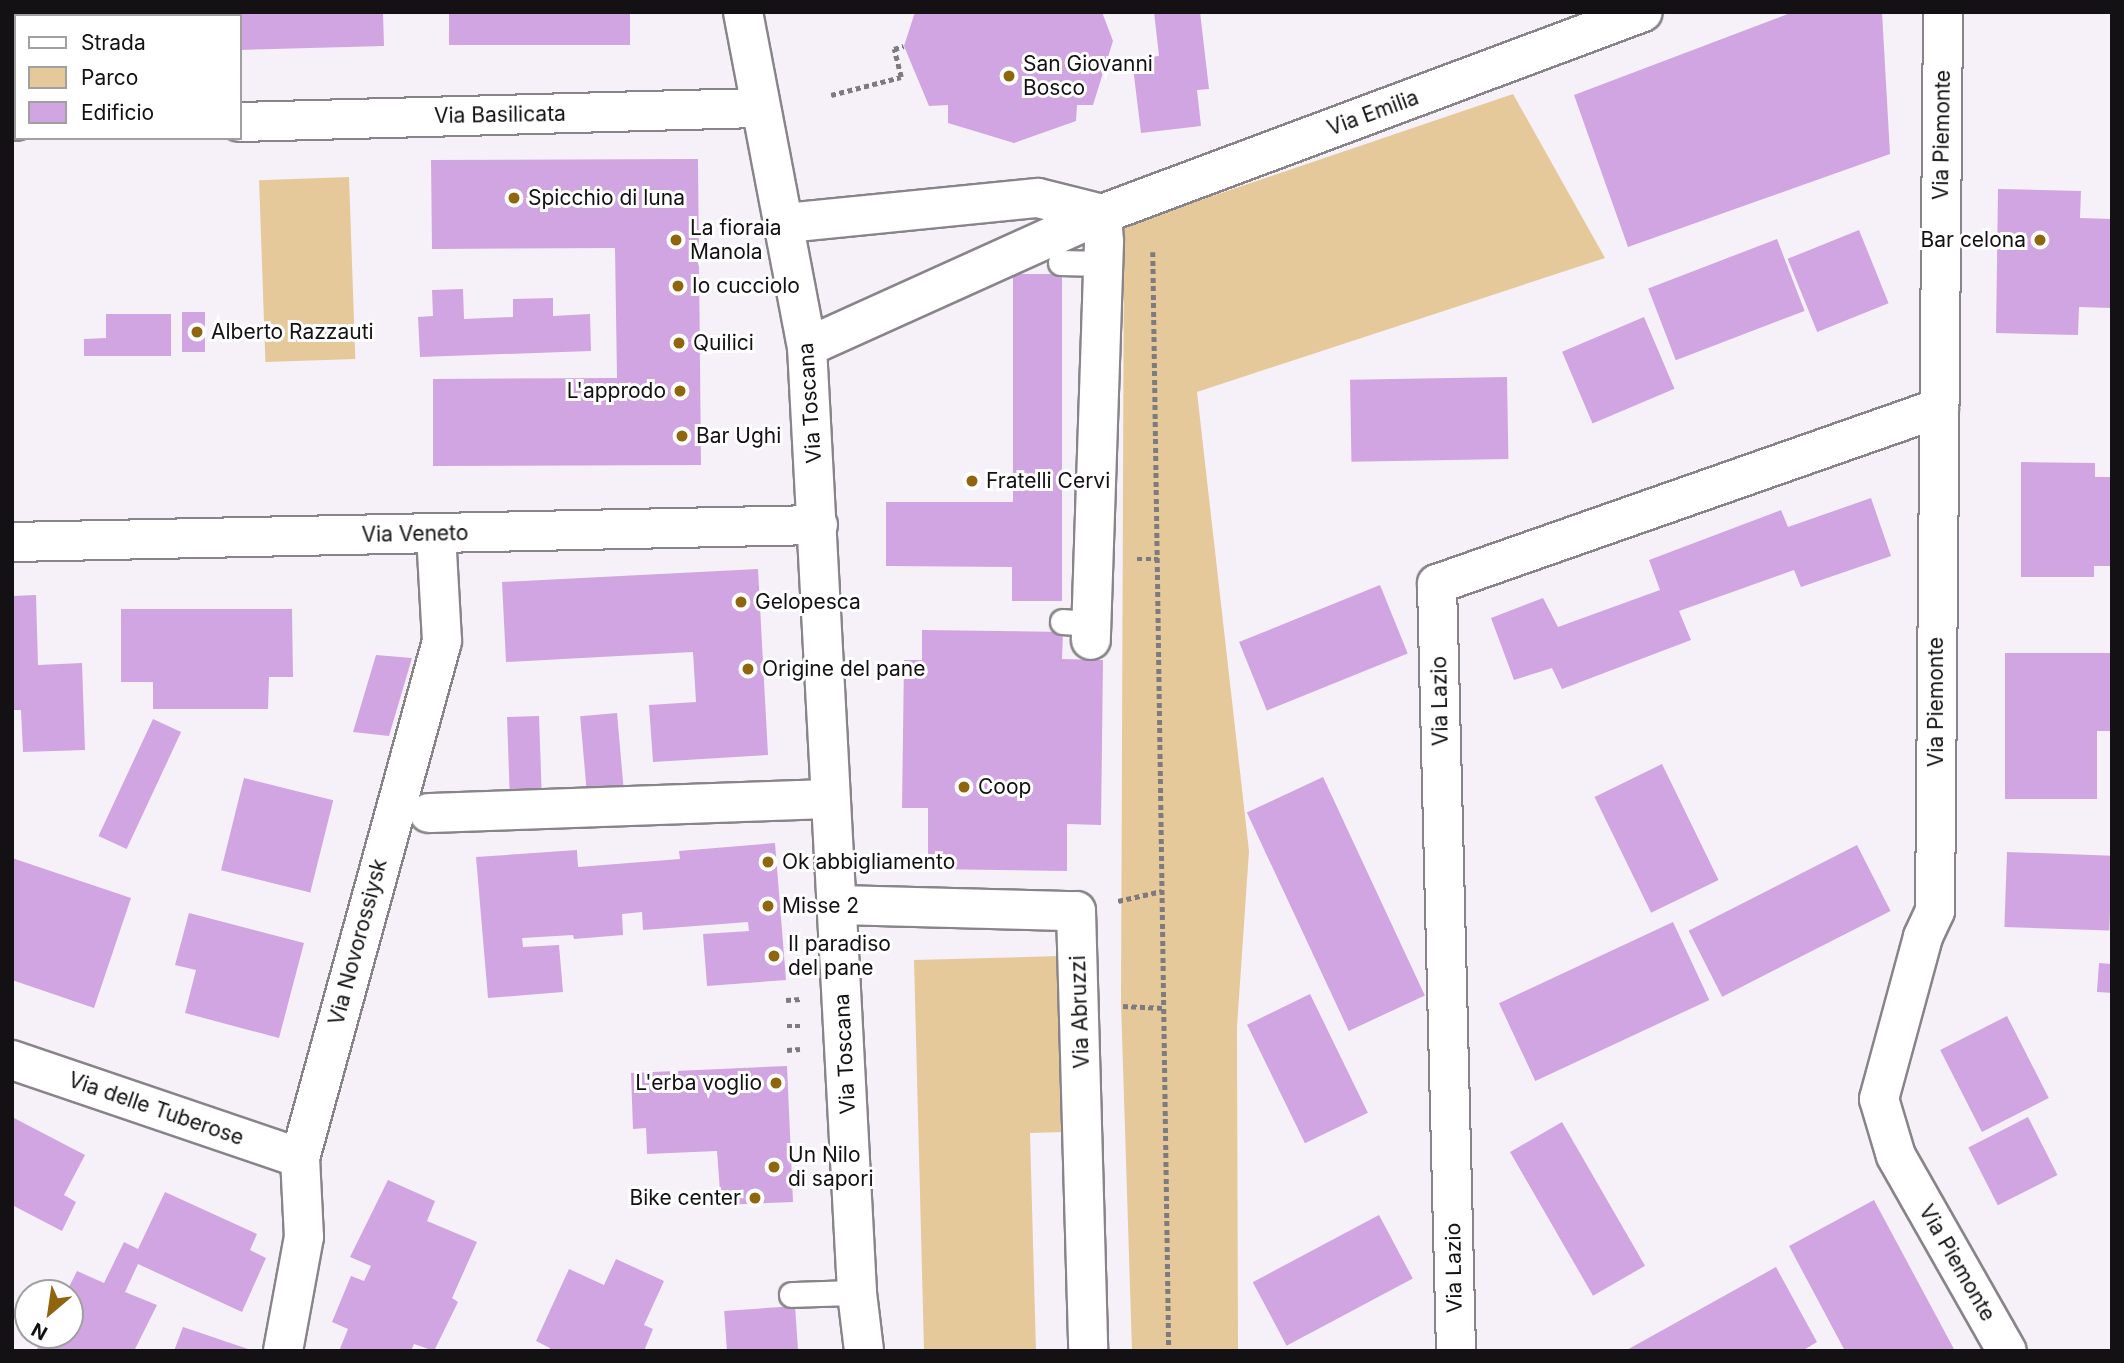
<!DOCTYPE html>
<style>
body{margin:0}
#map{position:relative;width:2124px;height:1363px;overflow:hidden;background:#f6f1f8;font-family:Inter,sans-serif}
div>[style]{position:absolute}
.green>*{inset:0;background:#e6c99a;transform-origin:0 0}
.building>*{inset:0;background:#d1a5e1;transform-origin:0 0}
.path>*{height:4.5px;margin-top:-2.25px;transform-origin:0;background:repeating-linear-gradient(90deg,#7e7b7f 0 5px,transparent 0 8.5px)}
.roads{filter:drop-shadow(2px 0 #888489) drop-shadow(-2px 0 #888489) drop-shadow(0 2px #888489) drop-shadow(0 -2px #888489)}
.service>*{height:24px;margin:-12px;padding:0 12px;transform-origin:12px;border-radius:12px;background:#fff}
.minor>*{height:38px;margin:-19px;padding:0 19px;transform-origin:19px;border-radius:19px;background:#fff}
.tertiary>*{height:38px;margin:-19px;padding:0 19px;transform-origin:19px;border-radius:19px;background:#fff}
.dots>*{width:19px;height:19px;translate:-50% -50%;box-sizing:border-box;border:4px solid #fff;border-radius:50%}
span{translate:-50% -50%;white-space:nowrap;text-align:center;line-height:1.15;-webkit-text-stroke:6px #fff;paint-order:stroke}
.poi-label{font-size:21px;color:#131113}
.left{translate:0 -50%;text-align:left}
.right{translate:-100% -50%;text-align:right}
.street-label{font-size:21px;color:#131113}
.frame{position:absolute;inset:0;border:14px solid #131113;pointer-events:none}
.legend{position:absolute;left:14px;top:14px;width:228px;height:126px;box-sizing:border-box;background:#fff;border:2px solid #a1a0a1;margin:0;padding:9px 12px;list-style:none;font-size:21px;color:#131113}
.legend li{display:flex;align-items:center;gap:14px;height:35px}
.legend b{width:35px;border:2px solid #a1a0a1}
.north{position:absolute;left:14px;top:1279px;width:70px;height:70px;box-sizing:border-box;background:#fff;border:2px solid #a1a0a1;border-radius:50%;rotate:209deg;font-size:19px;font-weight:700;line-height:28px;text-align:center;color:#131113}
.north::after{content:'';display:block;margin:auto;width:24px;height:32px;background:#8f660d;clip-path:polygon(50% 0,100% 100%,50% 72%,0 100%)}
</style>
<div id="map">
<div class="green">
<div style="clip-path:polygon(1513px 94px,1605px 258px,1197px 392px,1249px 851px,1237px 1027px,1238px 1351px,1132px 1351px,1121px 1003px,1124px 226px)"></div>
<div style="left:349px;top:177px;width:182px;height:90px;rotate:88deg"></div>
<div style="clip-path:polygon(1060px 956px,1065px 1132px,1030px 1133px,1036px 1351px,924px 1351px,914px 960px)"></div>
</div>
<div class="building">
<div style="clip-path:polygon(12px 12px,120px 12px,120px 16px,16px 16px,16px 58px,12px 58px)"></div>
<div style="clip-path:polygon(225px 12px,383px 12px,384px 46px,240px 50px,240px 16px,226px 16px)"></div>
<div style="left:449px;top:12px;width:181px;height:33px"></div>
<div style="clip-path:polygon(915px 12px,1102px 12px,1113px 41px,1093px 105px,1077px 105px,1076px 121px,1014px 143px,948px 123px,948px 105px,929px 106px,904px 46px)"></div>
<div style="clip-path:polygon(1154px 12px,1200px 12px,1209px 89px,1197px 90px,1201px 126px,1141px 133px,1132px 59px,1159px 56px)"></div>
<div style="clip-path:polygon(1793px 12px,1882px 12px,1890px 154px,1628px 247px,1574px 95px)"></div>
<div style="clip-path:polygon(698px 159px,701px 465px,433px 466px,433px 379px,617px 378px,615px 248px,432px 249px,431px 160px)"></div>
<div style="clip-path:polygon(1998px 189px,2081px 191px,2080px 218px,2112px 219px,2112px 308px,2079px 307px,2078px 335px,1996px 333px)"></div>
<div style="left:1859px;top:230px;width:79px;height:77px;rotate:68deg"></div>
<div style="left:1777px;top:239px;width:77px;height:138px;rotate:69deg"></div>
<div style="clip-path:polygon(1013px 274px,1062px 274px,1062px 601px,1012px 601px,1012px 567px,886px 566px,886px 502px,1013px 502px)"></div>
<div style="clip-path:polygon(463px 289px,464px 319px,513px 317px,513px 299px,553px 298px,553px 316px,590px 314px,591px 351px,420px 357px,418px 317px,433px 316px,432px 290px)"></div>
<div style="left:182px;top:312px;width:23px;height:40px"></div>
<div style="clip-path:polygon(106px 314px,171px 314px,171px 356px,84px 356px,84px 339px,106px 338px)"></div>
<div style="left:1644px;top:317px;width:78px;height:89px;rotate:67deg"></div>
<div style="left:1507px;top:377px;width:82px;height:157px;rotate:89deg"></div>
<div style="clip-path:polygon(2021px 462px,2095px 463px,2095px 477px,2112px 477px,2112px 566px,2094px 566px,2094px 577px,2021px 577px)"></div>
<div style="clip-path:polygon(1871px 498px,1891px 556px,1801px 587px,1794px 570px,1679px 611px,1691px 640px,1562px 689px,1552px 668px,1514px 680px,1491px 618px,1543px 598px,1558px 627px,1660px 590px,1649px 560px,1781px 510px,1788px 527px)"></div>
<div style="clip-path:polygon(758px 569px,768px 755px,653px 762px,649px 705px,696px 702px,693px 652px,506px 662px,502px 582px)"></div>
<div style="left:1380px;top:585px;width:74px;height:152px;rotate:68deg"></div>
<div style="clip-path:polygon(36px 595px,38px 665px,82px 663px,85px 750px,23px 752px,21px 710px,12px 710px,12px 596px)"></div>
<div style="clip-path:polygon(121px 609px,292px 609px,293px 677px,269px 677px,268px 709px,153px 709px,153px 682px,121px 682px)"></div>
<div style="clip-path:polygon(922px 630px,1063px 632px,1062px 659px,1103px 660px,1101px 825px,1067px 824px,1067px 871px,928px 869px,928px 808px,902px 808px,904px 660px,922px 660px)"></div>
<div style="clip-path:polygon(2005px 653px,2112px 653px,2112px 731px,2097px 731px,2097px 799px,2005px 799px)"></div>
<div style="clip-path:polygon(376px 655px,412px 658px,389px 736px,353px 732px)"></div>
<div style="left:617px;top:713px;width:75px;height:37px;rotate:85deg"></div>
<div style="left:539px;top:716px;width:73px;height:32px;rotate:88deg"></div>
<div style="left:153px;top:719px;width:31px;height:129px;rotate:25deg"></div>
<div style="left:1662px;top:764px;width:129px;height:75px;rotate:64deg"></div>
<div style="left:1323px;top:777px;width:241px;height:84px;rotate:65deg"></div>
<div style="left:244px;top:778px;width:92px;height:95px;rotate:14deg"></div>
<div style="clip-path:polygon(775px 843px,786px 980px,707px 986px,703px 934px,749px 931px,748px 922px,643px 930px,642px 912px,622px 914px,623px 935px,574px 939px,573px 935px,522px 938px,523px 947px,559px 945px,563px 992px,488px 998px,476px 857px,577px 850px,578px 867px,680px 859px,679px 851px)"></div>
<div style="left:1857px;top:845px;width:74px;height:189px;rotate:63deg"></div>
<div style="left:2007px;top:852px;width:105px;height:75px;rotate:2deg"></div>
<div style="clip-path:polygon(12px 858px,131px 898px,94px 1008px,12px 980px)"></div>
<div style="clip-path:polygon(189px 913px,304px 943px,279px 1038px,185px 1013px,196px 970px,175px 965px)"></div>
<div style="left:1673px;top:922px;width:86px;height:192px;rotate:65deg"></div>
<div style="left:2099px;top:963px;width:13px;height:29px;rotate:4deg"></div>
<div style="left:1310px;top:994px;width:132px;height:70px;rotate:64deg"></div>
<div style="left:2007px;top:1016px;width:92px;height:75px;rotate:63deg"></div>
<div style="clip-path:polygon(787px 1066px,793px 1202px,721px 1205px,717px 1151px,647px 1154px,646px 1128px,633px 1129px,631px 1073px)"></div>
<div style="clip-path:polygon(12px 1117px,85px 1155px,64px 1195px,76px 1202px,62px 1231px,12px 1205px)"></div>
<div style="left:2028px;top:1117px;width:65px;height:67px;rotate:63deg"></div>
<div style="left:1562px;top:1122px;width:166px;height:60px;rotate:60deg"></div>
<div style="clip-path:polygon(388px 1180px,435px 1201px,427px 1221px,477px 1242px,452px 1298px,458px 1302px,434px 1351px,414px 1344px,411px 1351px,339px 1351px,348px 1329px,332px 1322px,351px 1276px,364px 1281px,371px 1266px,350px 1257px)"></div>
<div style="clip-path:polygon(165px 1192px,257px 1234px,250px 1250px,266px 1258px,242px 1312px,138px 1264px,125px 1292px,157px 1305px,134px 1351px,36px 1351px,44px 1335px,70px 1335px,70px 1293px,66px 1293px,77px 1271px,104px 1283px,124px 1242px,138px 1249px)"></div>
<div style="clip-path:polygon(1874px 1200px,1955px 1351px,1845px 1351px,1789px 1246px)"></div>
<div style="left:1379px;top:1215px;width:72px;height:143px;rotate:62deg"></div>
<div style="clip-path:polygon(616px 1259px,664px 1281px,644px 1325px,653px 1329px,644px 1351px,548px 1351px,550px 1348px,536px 1341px,569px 1269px,604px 1285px)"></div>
<div style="clip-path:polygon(1776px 1267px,1817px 1342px,1802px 1351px,1625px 1351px)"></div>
<div style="left:795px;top:1306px;width:45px;height:71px;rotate:86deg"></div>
<div style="clip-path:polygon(183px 1327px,251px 1350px,251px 1351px,174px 1351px)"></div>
</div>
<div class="path">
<div style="left:831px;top:95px;width:72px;rotate:-14.4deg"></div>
<div style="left:901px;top:77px;width:29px;rotate:-104deg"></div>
<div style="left:894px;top:49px;width:10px;rotate:-17deg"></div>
<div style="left:1153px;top:252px;width:1099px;rotate:89.17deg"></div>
<div style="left:1137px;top:559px;width:21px"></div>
<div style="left:1118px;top:901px;width:45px;rotate:-12.8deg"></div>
<div style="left:786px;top:1000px;width:15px;rotate:-4deg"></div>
<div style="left:1123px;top:1006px;width:41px;rotate:2.8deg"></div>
<div style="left:787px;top:1026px;width:14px"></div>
<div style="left:787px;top:1050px;width:13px;rotate:-4deg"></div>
</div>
<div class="roads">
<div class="service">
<div style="left:1061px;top:263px;width:42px;rotate:1.4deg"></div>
<div style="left:1063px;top:622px;width:29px;rotate:4deg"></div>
<div style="left:792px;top:1295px;width:65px;rotate:-1.8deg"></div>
</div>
<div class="minor">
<div style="left:1943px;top:12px;width:899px;rotate:90.51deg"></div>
<div style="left:1935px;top:911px;width:29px;rotate:115deg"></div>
<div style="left:1923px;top:937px;width:168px;rotate:105.2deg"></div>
<div style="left:1879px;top:1099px;width:59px;rotate:73.4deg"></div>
<div style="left:1896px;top:1156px;width:224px;rotate:60.4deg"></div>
<div style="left:12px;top:121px;width:4px"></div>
<div style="left:240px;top:122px;width:519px;rotate:-1.55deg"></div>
<div style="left:786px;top:223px;width:253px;rotate:-5.7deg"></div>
<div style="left:1038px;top:198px;width:66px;rotate:14deg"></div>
<div style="left:1102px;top:214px;width:577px;rotate:-20.47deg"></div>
<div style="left:807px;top:347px;width:324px;rotate:-24.3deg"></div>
<div style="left:1102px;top:214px;width:28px;rotate:86deg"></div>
<div style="left:1104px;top:242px;width:398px;rotate:91.9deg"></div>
<div style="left:12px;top:542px;width:806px;rotate:-1.21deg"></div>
<div style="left:429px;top:813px;width:401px;rotate:-2deg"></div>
<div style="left:839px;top:905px;width:237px;rotate:1.5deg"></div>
<div style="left:1076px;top:911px;width:440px;rotate:88.4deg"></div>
<div style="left:12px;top:1060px;width:304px;rotate:18.8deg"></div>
<div style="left:283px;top:1351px;width:116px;rotate:-79.6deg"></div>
<div style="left:304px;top:1237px;width:79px;rotate:-92.9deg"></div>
<div style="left:300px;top:1158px;width:536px;rotate:-74.64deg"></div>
<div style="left:442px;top:641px;width:106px;rotate:-93.2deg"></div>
<div style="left:1456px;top:1351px;width:767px;rotate:-91.42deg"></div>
<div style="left:1437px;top:584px;width:532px;rotate:-19.32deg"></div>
</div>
<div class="tertiary">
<div style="left:743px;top:12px;width:341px;rotate:79.2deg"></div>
<div style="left:807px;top:347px;width:947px;rotate:86.97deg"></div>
<div style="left:857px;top:1293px;width:58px;rotate:83.1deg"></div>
</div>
</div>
<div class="dots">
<div style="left:1009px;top:76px;background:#8f660d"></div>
<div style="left:514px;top:198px;background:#8f660d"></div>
<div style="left:676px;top:240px;background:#8f660d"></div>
<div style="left:2040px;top:240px;background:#8f660d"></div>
<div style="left:678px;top:286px;background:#8f660d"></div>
<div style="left:197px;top:332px;background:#8f660d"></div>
<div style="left:679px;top:343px;background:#8f660d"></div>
<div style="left:680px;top:391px;background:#8f660d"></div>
<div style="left:682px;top:436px;background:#8f660d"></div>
<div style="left:972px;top:481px;background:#8f660d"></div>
<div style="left:741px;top:602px;background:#8f660d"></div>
<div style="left:748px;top:669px;background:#8f660d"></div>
<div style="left:964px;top:787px;background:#8f660d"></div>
<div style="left:768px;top:862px;background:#8f660d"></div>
<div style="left:768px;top:906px;background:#8f660d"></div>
<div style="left:774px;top:956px;background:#8f660d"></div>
<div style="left:776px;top:1083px;background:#8f660d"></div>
<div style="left:774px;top:1167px;background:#8f660d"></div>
<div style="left:755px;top:1198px;background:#8f660d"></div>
</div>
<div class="poi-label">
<span class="left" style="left:1023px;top:76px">San Giovanni<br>Bosco</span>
<span class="left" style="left:528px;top:198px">Spicchio di luna</span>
<span class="left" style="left:690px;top:240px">La fioraia<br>Manola</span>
<span class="right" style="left:2026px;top:240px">Bar celona</span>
<span class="left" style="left:692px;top:286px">Io cucciolo</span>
<span class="left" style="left:211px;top:332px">Alberto Razzauti</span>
<span class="left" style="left:693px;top:343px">Quilici</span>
<span class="right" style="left:666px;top:391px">L'approdo</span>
<span class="left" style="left:696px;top:436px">Bar Ughi</span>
<span class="left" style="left:986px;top:481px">Fratelli Cervi</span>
<span class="left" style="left:755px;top:602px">Gelopesca</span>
<span class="left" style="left:762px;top:669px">Origine del pane</span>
<span class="left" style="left:978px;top:787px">Coop</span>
<span class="left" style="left:782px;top:862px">Ok abbigliamento</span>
<span class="left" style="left:782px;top:906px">Misse 2</span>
<span class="left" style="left:788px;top:956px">Il paradiso<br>del pane</span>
<span class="right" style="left:762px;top:1083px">L'erba voglio</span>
<span class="left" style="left:788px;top:1167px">Un Nilo<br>di sapori</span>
<span class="right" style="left:741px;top:1198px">Bike center</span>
</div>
<div class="street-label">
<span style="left:1373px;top:113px;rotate:-20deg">Via Emilia</span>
<span style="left:500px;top:115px;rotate:-1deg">Via Basilicata</span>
<span style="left:1942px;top:135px;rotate:-89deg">Via Piemonte</span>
<span style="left:810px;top:403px;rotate:-94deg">Via Toscana</span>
<span style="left:415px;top:534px;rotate:-1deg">Via Veneto</span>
<span style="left:1440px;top:701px;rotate:-91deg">Via Lazio</span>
<span style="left:1936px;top:702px;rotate:-90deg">Via Piemonte</span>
<span style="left:358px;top:942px;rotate:-75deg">Via Novorossiysk</span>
<span style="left:1080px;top:1012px;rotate:-92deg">Via Abruzzi</span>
<span style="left:845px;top:1054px;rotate:-93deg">Via Toscana</span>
<span style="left:156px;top:1109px;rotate:19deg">Via delle Tuberose</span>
<span style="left:1957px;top:1263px;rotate:60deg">Via Piemonte</span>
<span style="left:1454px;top:1268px;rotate:-91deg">Via Lazio</span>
</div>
<div class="frame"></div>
<ul class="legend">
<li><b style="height:9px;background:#fff"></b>Strada</li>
<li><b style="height:19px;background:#e6c99a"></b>Parco</li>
<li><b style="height:19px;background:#d1a5e1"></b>Edificio</li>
</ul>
<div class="north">N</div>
</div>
